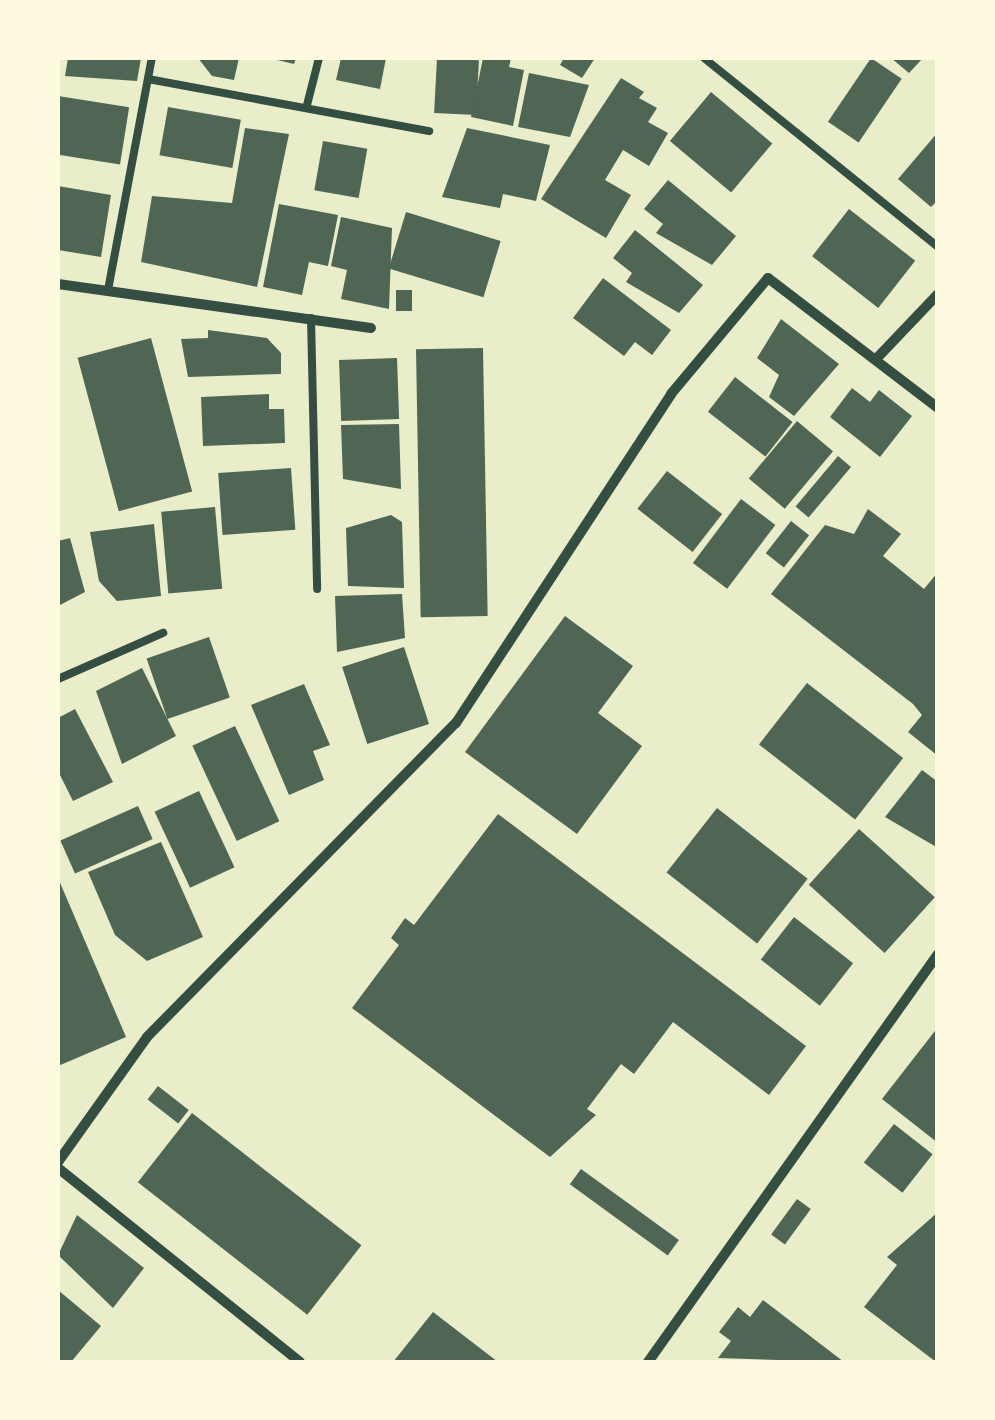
<!DOCTYPE html>
<style>
body{margin:0}
#map{position:relative;width:995px;height:1420px;overflow:hidden;background:#e9edc9;font-family:Manrope,sans-serif}
div>[style]{position:absolute}
.building>*{inset:0;background:#4f6655;transform-origin:0 0}
.service>*{height:8px;margin:-4px;padding:0 4px;transform-origin:4px;border-radius:4px;background:#344e41}
.minor>*{height:10px;margin:-5px;padding:0 5px;transform-origin:5px;border-radius:5px;background:#344e41}
span{translate:-50% -50%;white-space:nowrap;text-align:center;line-height:1.15;-webkit-text-stroke:9px #fefae0;paint-order:stroke}
.frame{position:absolute;inset:0;border:60px solid #fefae0;pointer-events:none}
</style>
<div id="map">
<div class="building">
<div style="clip-path:polygon(68px 58px,141px 58px,137px 81px,65px 76px)"></div>
<div style="clip-path:polygon(198px 58px,239px 58px,234px 80px,212px 76px)"></div>
<div style="clip-path:polygon(269px 58px,296px 58px,294px 64px)"></div>
<div style="clip-path:polygon(341px 58px,386px 58px,380px 89px,336px 80px)"></div>
<div style="left:437px;top:58px;width:42px;height:55px;rotate:3deg"></div>
<div style="clip-path:polygon(483px 58px,511px 58px,509px 67px,524px 70px,513px 126px,471px 117px)"></div>
<div style="clip-path:polygon(564px 58px,595px 58px,582px 78px,560px 65px)"></div>
<div style="left:871px;top:58px;width:37px;height:77px;rotate:34deg"></div>
<div style="clip-path:polygon(891px 58px,923px 58px,909px 73px)"></div>
<div style="clip-path:polygon(529px 73px,589px 85px,570px 137px,518px 127px)"></div>
<div style="clip-path:polygon(621px 78px,644px 92px,639px 98px,657px 108px,648px 122px,668px 133px,649px 166px,623px 150px,605px 180px,631px 195px,606px 238px,541px 199px)"></div>
<div style="left:711px;top:92px;width:80px;height:64px;rotate:40deg"></div>
<div style="left:58px;top:96px;width:72px;height:58px;rotate:9deg"></div>
<div style="left:168px;top:107px;width:74px;height:49px;rotate:10deg"></div>
<div style="clip-path:polygon(245px 128px,289px 134px,257px 287px,141px 262px,152px 196px,232px 203px)"></div>
<div style="clip-path:polygon(467px 128px,550px 145px,536px 201px,503px 194px,500px 208px,442px 197px)"></div>
<div style="clip-path:polygon(938px 132px,938px 200px,931px 207px,898px 179px)"></div>
<div style="left:323px;top:141px;width:45px;height:50px;rotate:10deg"></div>
<div style="clip-path:polygon(668px 180px,736px 236px,712px 265px,656px 233px,663px 224px,644px 209px)"></div>
<div style="clip-path:polygon(58px 186px,111px 195px,101px 257px,58px 250px)"></div>
<div style="clip-path:polygon(279px 204px,338px 215px,328px 266px,309px 262px,302px 295px,263px 287px)"></div>
<div style="left:849px;top:209px;width:84px;height:60px;rotate:38deg"></div>
<div style="left:406px;top:212px;width:99px;height:59px;rotate:17deg"></div>
<div style="clip-path:polygon(341px 217px,392px 228px,389px 309px,341px 299px,347px 270px,331px 266px)"></div>
<div style="clip-path:polygon(635px 230px,703px 285px,679px 313px,626px 282px,632px 273px,613px 258px)"></div>
<div style="clip-path:polygon(603px 278px,671px 330px,652px 355px,635px 342px,624px 356px,573px 318px)"></div>
<div style="left:396px;top:290px;width:16px;height:21px"></div>
<div style="clip-path:polygon(781px 319px,839px 364px,794px 416px,769px 397px,779px 375px,757px 358px)"></div>
<div style="clip-path:polygon(208px 330px,267px 338px,281px 353px,281px 374px,188px 377px,181px 339px,208px 338px)"></div>
<div style="left:151px;top:338px;width:159px;height:76px;rotate:75deg"></div>
<div style="left:483px;top:348px;width:268px;height:67px;rotate:89deg"></div>
<div style="left:397px;top:358px;width:61px;height:58px;rotate:88deg"></div>
<div style="left:735px;top:377px;width:73px;height:44px;rotate:38deg"></div>
<div style="clip-path:polygon(852px 388px,870px 402px,879px 390px,912px 416px,880px 457px,830px 417px)"></div>
<div style="clip-path:polygon(269px 394px,269px 409px,284px 409px,285px 443px,203px 446px,201px 397px)"></div>
<div style="left:797px;top:421px;width:47px;height:75px;rotate:40deg"></div>
<div style="clip-path:polygon(399px 424px,401px 489px,343px 479px,341px 425px)"></div>
<div style="left:838px;top:456px;width:17px;height:66px;rotate:40deg"></div>
<div style="left:291px;top:468px;width:62px;height:73px;rotate:86deg"></div>
<div style="left:667px;top:471px;width:70px;height:48px;rotate:38deg"></div>
<div style="left:741px;top:499px;width:43px;height:80px;rotate:37deg"></div>
<div style="left:215px;top:507px;width:82px;height:54px;rotate:85deg"></div>
<div style="clip-path:polygon(868px 509px,901px 534px,883px 556px,924px 589px,938px 572px,938px 756px,908px 732px,922px 715px,913px 704px,771px 594px,825px 525px,854px 534px)"></div>
<div style="clip-path:polygon(391px 515px,402px 522px,404px 588px,348px 586px,346px 528px)"></div>
<div style="left:791px;top:521px;width:23px;height:41px;rotate:38deg"></div>
<div style="clip-path:polygon(154px 524px,161px 596px,117px 601px,99px 581px,90px 532px)"></div>
<div style="clip-path:polygon(70px 538px,85px 592px,58px 606px,58px 541px)"></div>
<div style="clip-path:polygon(402px 594px,405px 638px,337px 652px,335px 596px)"></div>
<div style="clip-path:polygon(565px 616px,633px 666px,598px 713px,642px 746px,577px 834px,465px 752px)"></div>
<div style="left:209px;top:637px;width:64px;height:66px;rotate:71deg"></div>
<div style="left:404px;top:647px;width:81px;height:65px;rotate:72deg"></div>
<div style="clip-path:polygon(142px 668px,176px 736px,122px 764px,96px 691px)"></div>
<div style="left:807px;top:683px;width:122px;height:78px;rotate:38deg"></div>
<div style="clip-path:polygon(304px 684px,330px 745px,313px 751px,324px 780px,289px 795px,251px 705px)"></div>
<div style="clip-path:polygon(75px 709px,113px 782px,73px 801px,58px 771px,58px 718px)"></div>
<div style="left:235px;top:726px;width:105px;height:47px;rotate:65deg"></div>
<div style="clip-path:polygon(922px 770px,938px 782px,938px 848px,885px 817px)"></div>
<div style="left:199px;top:791px;width:84px;height:49px;rotate:65deg"></div>
<div style="left:138px;top:806px;width:36px;height:85px;rotate:66deg"></div>
<div style="left:717px;top:808px;width:115px;height:82px;rotate:38deg"></div>
<div style="clip-path:polygon(498px 814px,806px 1046px,769px 1095px,673px 1022px,634px 1074px,621px 1064px,587px 1109px,596px 1115px,550px 1157px,352px 1008px,399px 945px,391px 938px,405px 918px,414px 925px)"></div>
<div style="left:859px;top:829px;width:102px;height:75px;rotate:42deg"></div>
<div style="clip-path:polygon(161px 842px,203px 937px,147px 961px,115px 935px,88px 872px)"></div>
<div style="clip-path:polygon(58px 878px,126px 1037px,58px 1066px)"></div>
<div style="left:794px;top:917px;width:75px;height:54px;rotate:38deg"></div>
<div style="clip-path:polygon(938px 1027px,938px 1143px,882px 1099px)"></div>
<div style="left:158px;top:1086px;width:39px;height:17px;rotate:38deg"></div>
<div style="left:192px;top:1113px;width:215px;height:88px;rotate:38deg"></div>
<div style="left:894px;top:1124px;width:49px;height:49px;rotate:38deg"></div>
<div style="left:581px;top:1169px;width:121px;height:19px;rotate:36deg"></div>
<div style="left:797px;top:1199px;width:17px;height:44px;rotate:36deg"></div>
<div style="clip-path:polygon(938px 1212px,938px 1362px,936px 1362px,864px 1307px,897px 1265px,887px 1257px)"></div>
<div style="clip-path:polygon(77px 1215px,144px 1268px,113px 1308px,58px 1255px)"></div>
<div style="clip-path:polygon(58px 1290px,101px 1326px,71px 1362px,58px 1362px)"></div>
<div style="clip-path:polygon(763px 1300px,844px 1362px,718px 1358px,731px 1341px,719px 1332px,738px 1307px,750px 1317px)"></div>
<div style="clip-path:polygon(433px 1312px,498px 1362px,393px 1362px)"></div>
</div>
<div class="service">
<div style="left:704px;top:58px;width:301px;rotate:38.9deg"></div>
<div style="left:148px;top:79px;width:286px;rotate:10.5deg"></div>
<div style="left:307px;top:105px;width:49px;rotate:-75.7deg"></div>
<div style="left:108px;top:290px;width:236px;rotate:-79.3deg"></div>
<div style="left:311px;top:318px;width:271px;rotate:88.7deg"></div>
<div style="left:58px;top:679px;width:115px;rotate:-23.7deg"></div>
</div>
<div class="minor">
<div style="left:58px;top:284px;width:316px;rotate:8deg"></div>
<div style="left:878px;top:357px;width:87px;rotate:-46.4deg"></div>
<div style="left:58px;top:1162px;width:153px;rotate:-54.5deg"></div>
<div style="left:147px;top:1037px;width:441px;rotate:-45.5deg"></div>
<div style="left:456px;top:723px;width:393px;rotate:-56.8deg"></div>
<div style="left:671px;top:394px;width:151px;rotate:-50.1deg"></div>
<div style="left:768px;top:278px;width:214px;rotate:37.4deg"></div>
<div style="left:58px;top:1168px;width:310px;rotate:38.7deg"></div>
<div style="left:648px;top:1362px;width:501px;rotate:-54.6deg"></div>
</div>
<div class="frame"></div>
</div>
